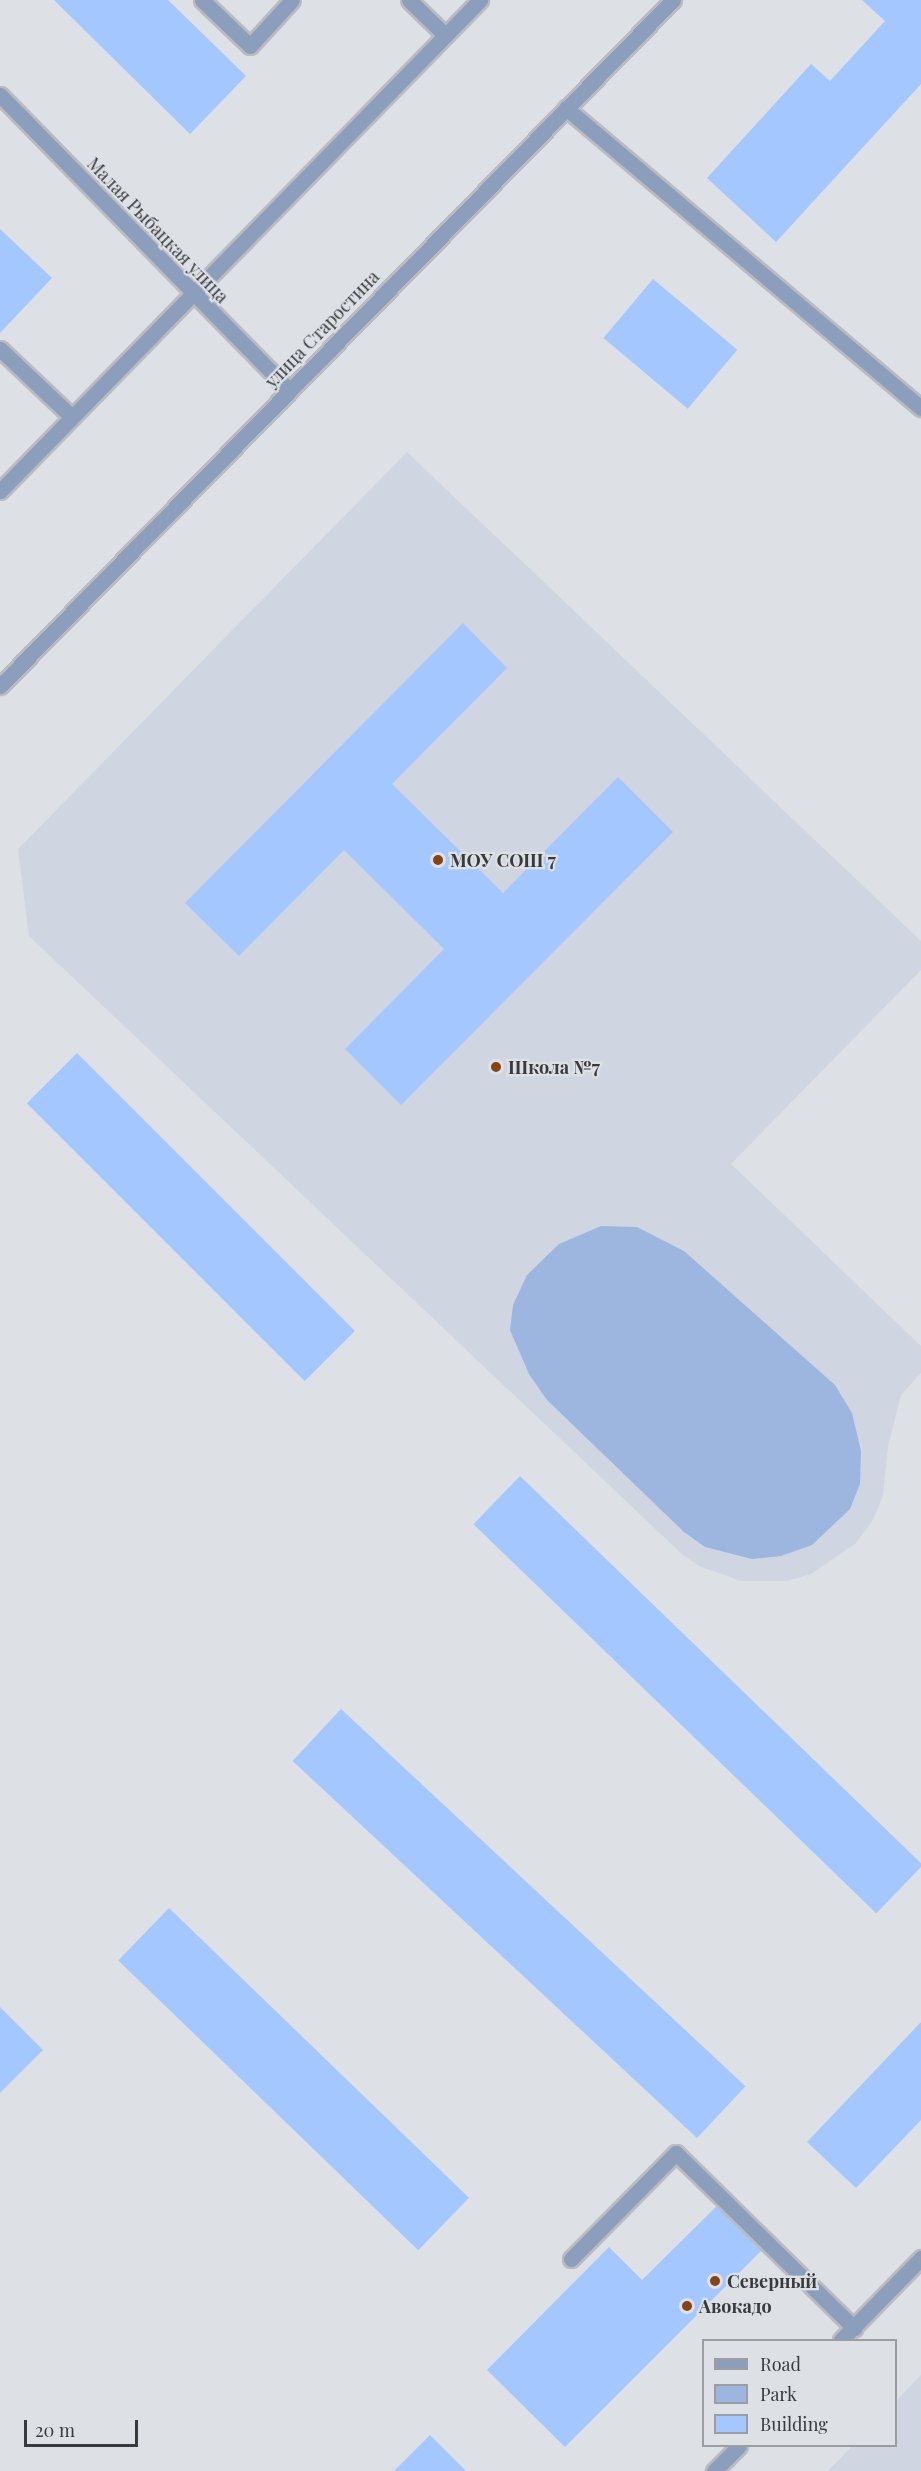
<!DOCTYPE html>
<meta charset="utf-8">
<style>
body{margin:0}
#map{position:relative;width:921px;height:2471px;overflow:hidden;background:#dde0e5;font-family:"Playfair Display",serif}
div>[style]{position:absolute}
.built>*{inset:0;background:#cfd6e1}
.green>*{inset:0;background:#9cb6e0}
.building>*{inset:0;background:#a3c7fe;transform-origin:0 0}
.roads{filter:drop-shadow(2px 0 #b9bbc0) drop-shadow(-2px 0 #b9bbc0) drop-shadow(0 2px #b9bbc0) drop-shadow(0 -2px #b9bbc0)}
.minor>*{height:15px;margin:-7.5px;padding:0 7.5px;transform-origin:7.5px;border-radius:7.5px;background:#8b9ebc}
.dots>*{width:16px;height:16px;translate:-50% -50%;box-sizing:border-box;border:3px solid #dde0e5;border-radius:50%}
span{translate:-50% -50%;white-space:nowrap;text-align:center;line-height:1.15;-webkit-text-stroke:4.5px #dde0e5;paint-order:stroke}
.street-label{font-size:18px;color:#393a3c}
.poi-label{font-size:18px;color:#393a3c;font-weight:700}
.left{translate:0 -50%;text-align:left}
.legend{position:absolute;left:702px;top:2339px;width:195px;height:108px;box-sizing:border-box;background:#dde0e5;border:2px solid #9b9ea1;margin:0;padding:8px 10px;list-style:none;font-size:18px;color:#393a3c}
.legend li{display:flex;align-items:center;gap:12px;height:30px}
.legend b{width:30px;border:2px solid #9b9ea1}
.scale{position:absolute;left:24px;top:2420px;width:114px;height:27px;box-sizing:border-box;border:3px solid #393a3c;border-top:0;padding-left:8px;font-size:18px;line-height:21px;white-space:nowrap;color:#393a3c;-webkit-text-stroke:4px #dde0e5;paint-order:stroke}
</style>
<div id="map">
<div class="built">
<div style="clip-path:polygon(407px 452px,921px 941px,921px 970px,731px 1164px,921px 1346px,921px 1373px,901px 1395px,888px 1446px,883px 1495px,873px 1520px,856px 1543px,811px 1574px,787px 1581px,742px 1581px,701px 1567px,683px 1555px,29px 936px,18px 849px)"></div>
<div style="clip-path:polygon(921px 2375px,921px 2471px,828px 2471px,852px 2446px,896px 2446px,896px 2401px)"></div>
</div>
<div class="green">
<div style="clip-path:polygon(601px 1226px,637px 1227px,684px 1251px,835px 1385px,852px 1413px,861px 1451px,860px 1484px,850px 1509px,812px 1545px,781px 1556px,752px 1559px,705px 1547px,684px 1532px,547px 1400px,529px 1374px,510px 1330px,513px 1305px,527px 1275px,559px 1244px)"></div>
</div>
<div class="building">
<div style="clip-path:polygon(54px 0,168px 0,246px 76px,190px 134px)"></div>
<div style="clip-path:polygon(862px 0,921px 0,921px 84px,776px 242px,707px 178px,811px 64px,830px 81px,885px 21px)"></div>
<div style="clip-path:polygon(0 229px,52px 278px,0 333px)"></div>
<div style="left:653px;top:279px;width:110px;height:77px;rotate:40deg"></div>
<div style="clip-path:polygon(463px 623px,507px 668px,392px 784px,503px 893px,618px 777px,673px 832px,401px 1105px,345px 1049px,444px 949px,344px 850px,239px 956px,185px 903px)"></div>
<div style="left:77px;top:1053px;width:393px;height:71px;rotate:45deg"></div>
<div style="left:520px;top:1476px;width:560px;height:67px;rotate:44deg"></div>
<div style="left:341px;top:1709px;width:553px;height:71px;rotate:43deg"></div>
<div style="left:169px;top:1908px;width:417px;height:73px;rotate:44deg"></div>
<div style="clip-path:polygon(0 2007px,43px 2050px,0 2093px)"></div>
<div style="clip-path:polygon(921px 2022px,921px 2120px,856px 2188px,807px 2142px)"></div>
<div style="clip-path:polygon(721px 2202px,766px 2246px,565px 2447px,487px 2370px,609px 2247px,642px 2280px)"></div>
<div style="clip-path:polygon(430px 2435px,466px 2471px,394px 2471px)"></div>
</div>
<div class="roads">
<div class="minor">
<div style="left:202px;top:0;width:66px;rotate:43.8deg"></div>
<div style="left:250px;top:46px;width:62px;rotate:-47.6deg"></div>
<div style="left:409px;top:0;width:50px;rotate:44.2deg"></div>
<div style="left:0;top:95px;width:414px;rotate:45.6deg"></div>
<div style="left:566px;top:108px;width:465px;rotate:40.2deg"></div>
<div style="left:0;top:349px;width:99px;rotate:43.4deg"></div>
<div style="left:0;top:491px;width:687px;rotate:-45.65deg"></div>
<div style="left:0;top:686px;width:961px;rotate:-45.55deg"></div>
<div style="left:571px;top:2259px;width:149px;rotate:-45.3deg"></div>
<div style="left:676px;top:2153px;width:250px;rotate:44.5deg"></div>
<div style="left:841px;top:2340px;width:115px;rotate:-45.7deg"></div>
<div style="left:714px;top:2471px;width:35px;rotate:-45deg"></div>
</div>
</div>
<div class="dots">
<div style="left:438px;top:860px;background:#864316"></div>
<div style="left:496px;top:1067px;background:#864316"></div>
<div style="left:715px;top:2281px;background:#864316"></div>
<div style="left:687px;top:2306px;background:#864316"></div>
</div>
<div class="street-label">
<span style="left:158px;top:230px;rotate:46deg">Малая Рыбацкая улица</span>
<span style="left:322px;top:329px;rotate:-46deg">улица Старостина</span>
</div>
<div class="poi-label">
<span class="left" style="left:450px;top:860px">МОУ СОШ 7</span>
<span class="left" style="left:508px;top:1067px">Школа №7</span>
<span class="left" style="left:727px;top:2281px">Северный</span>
<span class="left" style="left:699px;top:2306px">Авокадо</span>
</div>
<ul class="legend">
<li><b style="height:8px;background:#8b9ebc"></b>Road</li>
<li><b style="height:16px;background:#9cb6e0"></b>Park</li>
<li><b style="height:16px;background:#a3c7fe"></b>Building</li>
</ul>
<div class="scale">20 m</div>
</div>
